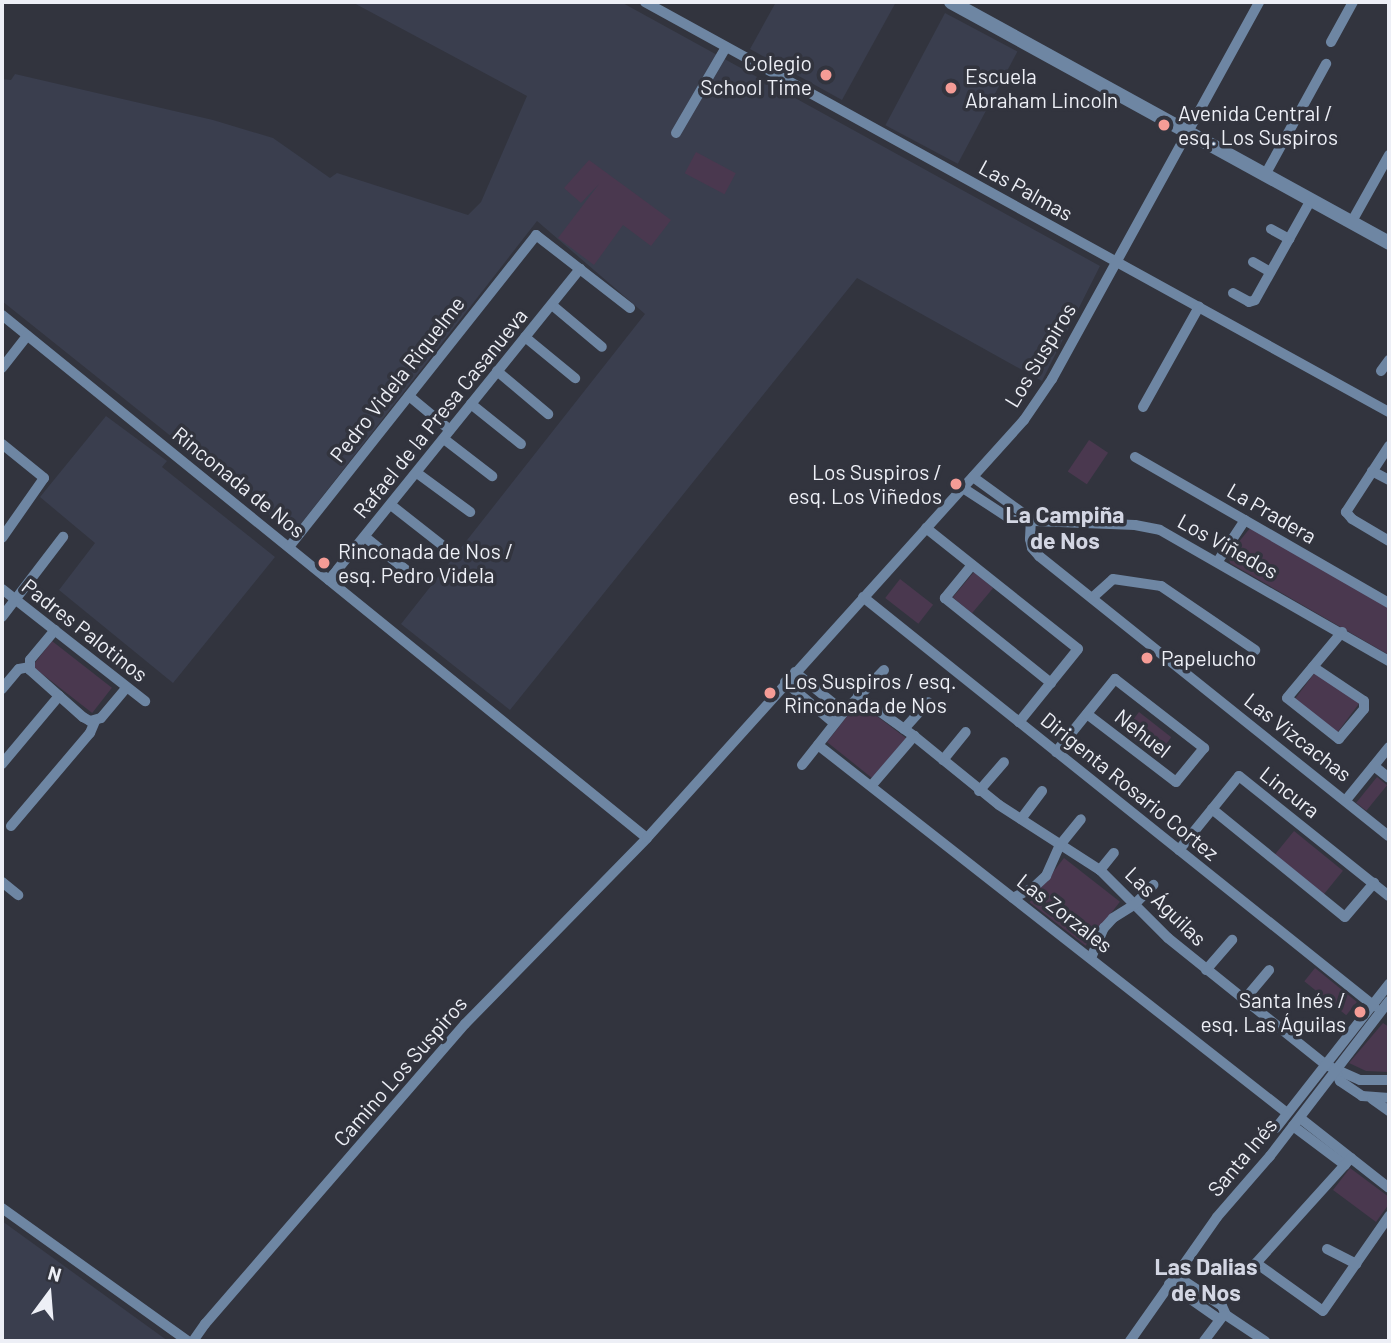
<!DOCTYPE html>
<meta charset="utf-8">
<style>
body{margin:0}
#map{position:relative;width:1391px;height:1343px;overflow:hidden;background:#32343e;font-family:Barlow,sans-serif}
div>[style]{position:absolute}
.built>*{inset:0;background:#3a3e4e;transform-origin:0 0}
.green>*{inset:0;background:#4a384f;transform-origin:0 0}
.minor>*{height:10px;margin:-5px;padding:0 5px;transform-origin:5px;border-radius:5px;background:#6e86a3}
.tertiary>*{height:14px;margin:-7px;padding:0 7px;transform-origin:7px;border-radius:7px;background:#6e86a3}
.dots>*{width:19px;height:19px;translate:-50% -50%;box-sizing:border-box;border:4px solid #32343e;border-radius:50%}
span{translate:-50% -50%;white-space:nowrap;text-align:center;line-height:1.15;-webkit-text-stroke:7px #32343e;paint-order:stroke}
.poi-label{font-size:21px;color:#edeff6}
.right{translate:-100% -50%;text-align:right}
.left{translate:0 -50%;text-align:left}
.street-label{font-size:21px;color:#edeff6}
.neighbourhood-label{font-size:23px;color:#d3d6e3;font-weight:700}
.frame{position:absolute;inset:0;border:4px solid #edeff6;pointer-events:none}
.north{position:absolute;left:14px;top:1259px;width:70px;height:70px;-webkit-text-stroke:5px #32343e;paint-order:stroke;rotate:16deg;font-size:19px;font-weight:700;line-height:28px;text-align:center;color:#edeff6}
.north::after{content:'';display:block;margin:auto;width:24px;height:32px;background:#edeff6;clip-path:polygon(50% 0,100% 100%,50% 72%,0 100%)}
</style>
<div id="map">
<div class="built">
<div style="clip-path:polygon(352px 2px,621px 2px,1100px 266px,1042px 381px,857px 278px,510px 710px,401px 624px,645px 314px,537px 221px,293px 534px,2px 301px,2px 79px,11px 80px,15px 74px,213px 120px,273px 138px,330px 178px,337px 173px,468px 215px,481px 202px,527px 96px)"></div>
<div style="clip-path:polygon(776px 2px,896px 2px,842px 100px,750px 49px)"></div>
<div style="left:945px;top:13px;width:82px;height:127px;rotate:28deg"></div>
<div style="clip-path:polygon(106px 416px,167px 461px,162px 467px,275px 557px,173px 683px,59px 590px,95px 543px,40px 497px)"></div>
<div style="clip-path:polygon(2px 1221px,168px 1341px,2px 1341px)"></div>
</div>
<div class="green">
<div style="left:696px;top:152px;width:45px;height:24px;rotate:28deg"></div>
<div style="clip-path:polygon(589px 160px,671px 220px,651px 246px,623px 225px,594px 265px,558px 238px,599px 184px,581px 203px,564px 188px)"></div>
<div style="left:1089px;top:440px;width:23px;height:38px;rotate:34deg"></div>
<div style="clip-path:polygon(1251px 527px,1389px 608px,1389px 655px,1230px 563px,1228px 555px)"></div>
<div style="left:974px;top:572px;width:25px;height:33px;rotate:40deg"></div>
<div style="left:900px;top:579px;width:42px;height:24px;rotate:38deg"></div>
<div style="left:52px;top:641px;width:76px;height:32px;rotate:38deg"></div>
<div style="left:1316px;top:671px;width:54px;height:36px;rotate:37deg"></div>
<div style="clip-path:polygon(856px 705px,862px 705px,906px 738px,872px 778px,827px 742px)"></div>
<div style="left:1139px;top:712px;width:41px;height:25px;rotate:38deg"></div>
<div style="left:1377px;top:777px;width:13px;height:33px;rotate:39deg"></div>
<div style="left:1294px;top:831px;width:63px;height:32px;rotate:39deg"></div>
<div style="left:1064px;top:858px;width:71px;height:56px;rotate:38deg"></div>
<div style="left:1315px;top:968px;width:54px;height:17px;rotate:39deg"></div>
<div style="clip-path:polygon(1383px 1023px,1389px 1027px,1389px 1072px,1366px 1071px,1349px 1063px)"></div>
<div style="clip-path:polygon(1350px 1168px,1389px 1197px,1389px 1204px,1376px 1222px,1333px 1190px)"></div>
</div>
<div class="minor">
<div style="left:645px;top:2px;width:849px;rotate:28.86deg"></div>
<div style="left:1331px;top:42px;width:46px;rotate:-61.2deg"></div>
<div style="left:676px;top:133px;width:99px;rotate:-59.8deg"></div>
<div style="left:1265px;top:175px;width:127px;rotate:-61.2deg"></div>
<div style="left:1351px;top:223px;width:78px;rotate:-60.8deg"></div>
<div style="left:1271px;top:229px;width:21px;rotate:29deg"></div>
<div style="left:1253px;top:262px;width:20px;rotate:30deg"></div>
<div style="left:1233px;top:293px;width:18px;rotate:29deg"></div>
<div style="left:1249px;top:302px;width:6px;rotate:-18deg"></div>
<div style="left:1255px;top:300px;width:115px;rotate:-60.8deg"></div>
<div style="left:552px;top:305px;width:65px;rotate:40deg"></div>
<div style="left:2px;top:315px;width:830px;rotate:39.04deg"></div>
<div style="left:525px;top:337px;width:65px;rotate:39.4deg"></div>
<div style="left:2px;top:368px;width:41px;rotate:-52deg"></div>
<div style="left:497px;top:371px;width:67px;rotate:40.1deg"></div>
<div style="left:1381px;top:371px;width:14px;rotate:-54deg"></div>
<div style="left:409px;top:396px;width:53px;rotate:39.7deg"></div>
<div style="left:471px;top:404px;width:64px;rotate:38.7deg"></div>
<div style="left:1143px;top:407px;width:115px;rotate:-60.8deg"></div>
<div style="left:444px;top:439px;width:61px;rotate:37.6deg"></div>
<div style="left:2px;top:444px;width:54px;rotate:39deg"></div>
<div style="left:44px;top:478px;width:73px;rotate:125deg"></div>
<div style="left:1389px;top:446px;width:79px;rotate:123.1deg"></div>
<div style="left:1346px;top:512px;width:9px;rotate:49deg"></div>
<div style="left:1352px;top:519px;width:43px;rotate:30.7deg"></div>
<div style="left:1135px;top:457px;width:293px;rotate:29.9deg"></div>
<div style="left:1372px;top:471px;width:19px;rotate:28deg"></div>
<div style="left:417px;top:473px;width:66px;rotate:36.3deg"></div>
<div style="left:973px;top:477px;width:72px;rotate:35.9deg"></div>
<div style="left:963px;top:488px;width:59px;rotate:33.1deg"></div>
<div style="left:1012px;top:520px;width:123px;rotate:2.3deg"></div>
<div style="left:1135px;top:525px;width:25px;rotate:11deg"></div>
<div style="left:1160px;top:530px;width:264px;rotate:29.8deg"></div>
<div style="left:391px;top:505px;width:65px;rotate:38.1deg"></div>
<div style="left:1031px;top:519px;width:20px;rotate:93deg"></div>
<div style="left:1030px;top:539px;width:9px;rotate:77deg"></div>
<div style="left:1032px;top:548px;width:11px;rotate:49deg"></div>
<div style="left:1039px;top:556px;width:448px;rotate:38.7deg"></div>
<div style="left:926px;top:528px;width:194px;rotate:38.5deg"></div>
<div style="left:1078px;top:649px;width:94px;rotate:128.9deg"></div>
<div style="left:365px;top:537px;width:65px;rotate:38.8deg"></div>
<div style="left:289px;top:547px;width:398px;rotate:-51.6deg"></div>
<div style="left:536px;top:235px;width:119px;rotate:37.8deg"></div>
<div style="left:1218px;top:561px;width:49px;rotate:-56.6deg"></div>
<div style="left:972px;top:565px;width:43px;rotate:129.3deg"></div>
<div style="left:945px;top:598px;width:136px;rotate:38.7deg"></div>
<div style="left:329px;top:580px;width:400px;rotate:-51.1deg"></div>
<div style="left:2px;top:589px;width:182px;rotate:38.1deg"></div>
<div style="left:863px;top:597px;width:655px;rotate:38.67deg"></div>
<div style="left:1092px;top:598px;width:28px;rotate:-42deg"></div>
<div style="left:1113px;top:579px;width:49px;rotate:8.3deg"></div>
<div style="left:1161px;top:586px;width:114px;rotate:34.2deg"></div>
<div style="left:2px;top:617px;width:101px;rotate:-52.7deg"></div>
<div style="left:55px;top:630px;width:39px;rotate:130deg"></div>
<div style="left:30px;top:660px;width:10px;rotate:90deg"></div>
<div style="left:30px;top:670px;width:71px;rotate:41.6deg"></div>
<div style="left:83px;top:717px;width:8px;rotate:30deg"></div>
<div style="left:90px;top:721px;width:11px;rotate:-15deg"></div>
<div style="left:101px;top:718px;width:40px;rotate:-50deg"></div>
<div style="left:1313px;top:667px;width:61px;rotate:33.7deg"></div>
<div style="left:1364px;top:701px;width:8px;rotate:90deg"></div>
<div style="left:1364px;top:709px;width:39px;rotate:130deg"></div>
<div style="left:1339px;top:739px;width:66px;rotate:-141.7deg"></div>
<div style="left:1287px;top:698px;width:86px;rotate:-50.2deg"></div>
<div style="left:795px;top:672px;width:63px;rotate:39.2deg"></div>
<div style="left:785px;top:682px;width:64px;rotate:39.9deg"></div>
<div style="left:2px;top:689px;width:26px;rotate:-50deg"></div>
<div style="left:19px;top:669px;width:10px;rotate:-11deg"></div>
<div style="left:858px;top:696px;width:69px;rotate:35.5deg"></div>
<div style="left:914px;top:736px;width:109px;rotate:39.1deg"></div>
<div style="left:999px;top:805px;width:120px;rotate:32.8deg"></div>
<div style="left:1100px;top:870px;width:96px;rotate:45deg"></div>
<div style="left:1168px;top:938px;width:203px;rotate:38.8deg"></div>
<div style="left:1326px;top:1065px;width:37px;rotate:24deg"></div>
<div style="left:1360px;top:1080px;width:29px"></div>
<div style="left:904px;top:729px;width:36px;rotate:-48deg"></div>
<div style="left:818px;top:745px;width:596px;rotate:38.12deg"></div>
<div style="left:1056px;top:752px;width:94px;rotate:-51.1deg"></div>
<div style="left:1115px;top:679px;width:113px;rotate:37.8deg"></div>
<div style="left:1204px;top:748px;width:44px;rotate:129.5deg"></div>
<div style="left:1176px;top:782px;width:112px;rotate:-142.6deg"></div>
<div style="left:943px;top:760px;width:36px;rotate:-51deg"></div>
<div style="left:2px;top:764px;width:89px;rotate:-50deg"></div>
<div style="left:802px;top:765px;width:68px;rotate:-51.6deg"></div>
<div style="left:844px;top:712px;width:58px;rotate:-46.4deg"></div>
<div style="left:1374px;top:766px;width:19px;rotate:39deg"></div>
<div style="left:872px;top:785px;width:65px;rotate:-49.4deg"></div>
<div style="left:979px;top:791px;width:38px;rotate:-49deg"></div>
<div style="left:1346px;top:800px;width:68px;rotate:-50.9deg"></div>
<div style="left:1212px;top:809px;width:171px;rotate:39.1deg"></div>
<div style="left:1345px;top:917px;width:45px;rotate:-49.5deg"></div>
<div style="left:1021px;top:819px;width:35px;rotate:-53deg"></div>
<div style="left:11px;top:826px;width:122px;rotate:-49.7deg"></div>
<div style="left:90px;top:733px;width:13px;rotate:-67deg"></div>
<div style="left:1179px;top:850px;width:95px;rotate:-51deg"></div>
<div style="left:1239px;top:776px;width:192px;rotate:38.7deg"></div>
<div style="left:1100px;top:870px;width:22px;rotate:-51deg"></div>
<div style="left:2px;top:882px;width:21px;rotate:39deg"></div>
<div style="left:1013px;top:898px;width:22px;rotate:-27deg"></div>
<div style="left:1033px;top:888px;width:18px;rotate:-43deg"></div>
<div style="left:1046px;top:876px;width:34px;rotate:-66deg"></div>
<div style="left:1060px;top:845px;width:33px;rotate:-51deg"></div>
<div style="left:1091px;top:958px;width:33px;rotate:-67deg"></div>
<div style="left:1104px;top:928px;width:13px;rotate:-48deg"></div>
<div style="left:1113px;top:918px;width:25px;rotate:-32deg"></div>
<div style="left:1134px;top:905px;width:28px;rotate:-46deg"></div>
<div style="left:1206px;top:970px;width:40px;rotate:-49deg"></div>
<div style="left:1244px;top:1000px;width:39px;rotate:-50deg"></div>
<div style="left:1336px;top:1072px;width:10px;rotate:66deg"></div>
<div style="left:1340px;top:1081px;width:27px;rotate:34deg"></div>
<div style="left:1362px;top:1096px;width:27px;rotate:4deg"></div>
<div style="left:1372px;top:1099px;width:21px;rotate:35deg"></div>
<div style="left:1300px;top:1118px;width:113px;rotate:38.2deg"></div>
<div style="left:1293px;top:1126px;width:65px;rotate:36.9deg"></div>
<div style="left:1276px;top:1128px;width:183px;rotate:-51.9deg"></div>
<div style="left:1351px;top:1158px;width:142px;rotate:132.1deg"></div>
<div style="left:1256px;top:1263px;width:82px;rotate:35.6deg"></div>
<div style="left:1323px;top:1311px;width:116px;rotate:-55.2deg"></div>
<div style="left:2px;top:1208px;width:229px;rotate:35.6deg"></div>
<div style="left:1327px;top:1249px;width:33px;rotate:27deg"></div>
<div style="left:1175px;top:1275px;width:56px;rotate:33.4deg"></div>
<div style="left:1222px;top:1306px;width:10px;rotate:66deg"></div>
<div style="left:1226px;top:1315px;width:47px;rotate:33.7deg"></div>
<div style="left:1169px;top:1284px;width:61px;rotate:35deg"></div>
<div style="left:193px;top:1341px;width:21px;rotate:-55deg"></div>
<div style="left:205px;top:1324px;width:397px;rotate:-49.1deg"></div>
<div style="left:465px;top:1024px;width:260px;rotate:-45.6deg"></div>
<div style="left:647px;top:838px;width:563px;rotate:-47.95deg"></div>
<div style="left:1024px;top:420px;width:50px;rotate:-55.7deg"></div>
<div style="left:1052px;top:379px;width:430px;rotate:-61.2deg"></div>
<div style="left:1130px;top:1341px;width:151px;rotate:-54.9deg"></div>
<div style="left:1217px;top:1217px;width:81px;rotate:-49deg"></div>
<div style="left:1270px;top:1156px;width:195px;rotate:-52.5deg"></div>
<div style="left:1204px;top:1341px;width:31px;rotate:-53deg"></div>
</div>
<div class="tertiary">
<div style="left:951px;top:2px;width:500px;rotate:28.8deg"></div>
</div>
<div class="dots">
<div style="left:826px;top:75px;background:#f59c96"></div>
<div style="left:951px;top:88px;background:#f59c96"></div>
<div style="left:1164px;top:125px;background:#f59c96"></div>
<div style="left:956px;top:484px;background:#f59c96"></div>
<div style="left:324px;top:563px;background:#f59c96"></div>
<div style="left:1147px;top:658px;background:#f59c96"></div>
<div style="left:770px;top:693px;background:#f59c96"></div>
<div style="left:1360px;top:1012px;background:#f59c96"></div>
</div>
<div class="poi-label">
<span class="right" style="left:812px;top:75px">Colegio<br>School Time</span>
<span class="left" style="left:965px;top:88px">Escuela<br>Abraham Lincoln</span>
<span class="left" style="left:1178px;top:125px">Avenida Central /<br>esq. Los Suspiros</span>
<span class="right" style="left:942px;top:484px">Los Suspiros /<br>esq. Los Viñedos</span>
<span class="left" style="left:338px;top:563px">Rinconada de Nos /<br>esq. Pedro Videla</span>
<span class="left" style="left:1161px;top:658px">Papelucho</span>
<span class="left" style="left:784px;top:693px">Los Suspiros / esq.<br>Rinconada de Nos</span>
<span class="right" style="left:1346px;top:1012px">Santa Inés /<br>esq. Las Águilas</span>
</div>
<div class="street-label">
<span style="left:1026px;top:190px;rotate:29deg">Las Palmas</span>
<span style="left:1040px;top:355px;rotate:-59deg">Los Suspiros</span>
<span style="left:397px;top:379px;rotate:-52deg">Pedro Videla Riquelme</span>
<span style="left:440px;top:413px;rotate:-51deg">Rafael de la Presa Casanueva</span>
<span style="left:239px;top:482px;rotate:39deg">Rinconada de Nos</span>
<span style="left:1272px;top:513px;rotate:30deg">La Pradera</span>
<span style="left:1228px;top:546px;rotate:29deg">Los Viñedos</span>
<span style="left:85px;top:630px;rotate:38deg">Padres Palotinos</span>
<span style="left:1143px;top:733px;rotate:38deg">Nehuel</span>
<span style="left:1298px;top:737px;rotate:38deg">Las Vizcachas</span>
<span style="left:1130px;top:786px;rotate:39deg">Dirigenta Rosario Cortez</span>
<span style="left:1290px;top:792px;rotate:38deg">Lincura</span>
<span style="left:1166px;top:906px;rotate:44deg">Las Águilas</span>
<span style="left:1065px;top:913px;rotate:38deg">Las Zorzales</span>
<span style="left:400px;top:1071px;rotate:-49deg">Camino Los Suspiros</span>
<span style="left:1242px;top:1157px;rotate:-50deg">Santa Inés</span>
</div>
<div class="neighbourhood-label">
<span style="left:1065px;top:527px">La Campiña<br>de Nos</span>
<span style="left:1206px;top:1279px">Las Dalias<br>de Nos</span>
</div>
<div class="frame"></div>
<div class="north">N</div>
</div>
